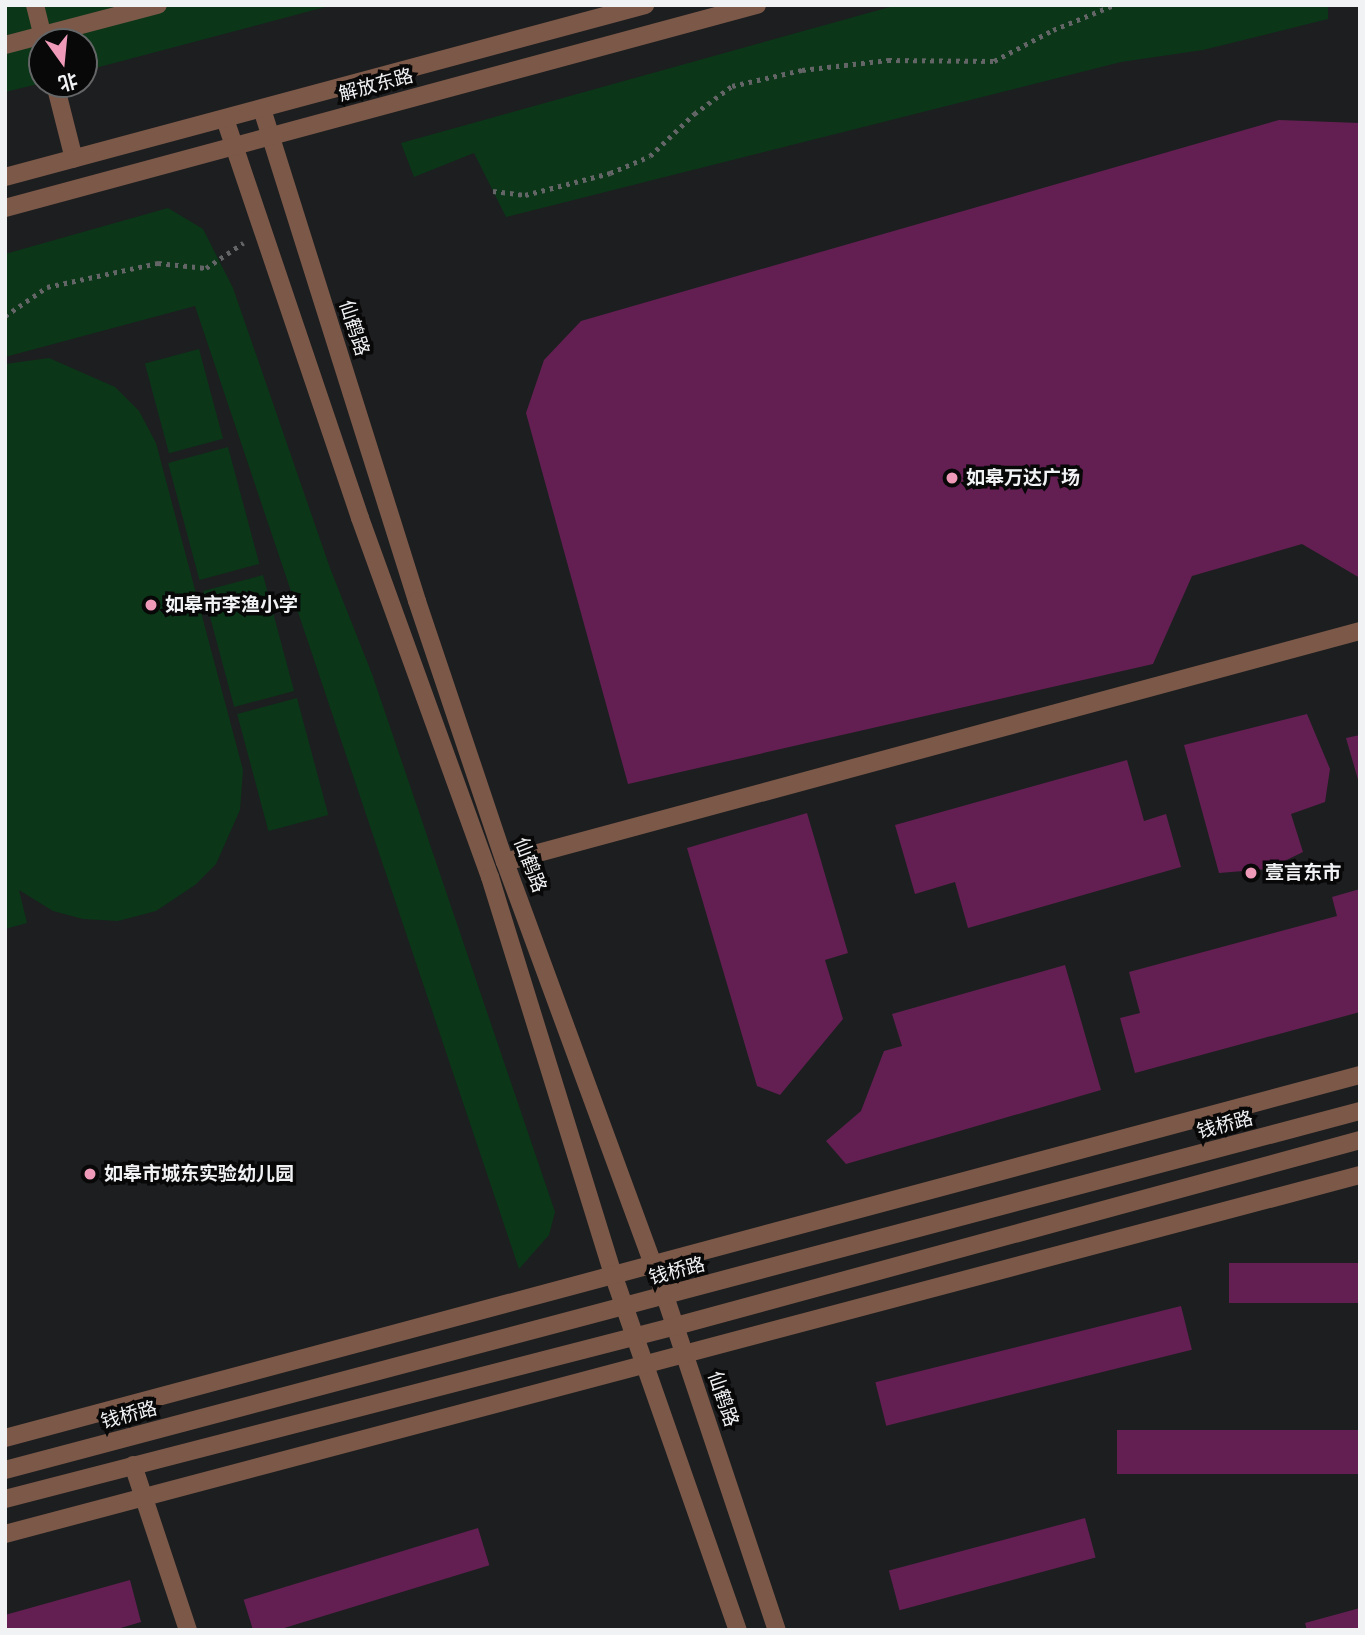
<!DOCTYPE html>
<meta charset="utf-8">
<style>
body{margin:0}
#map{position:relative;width:1365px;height:1635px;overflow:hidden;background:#1d1e20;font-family:Montserrat,"Noto Sans SC",sans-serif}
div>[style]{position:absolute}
.green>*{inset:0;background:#0b3618;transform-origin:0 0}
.building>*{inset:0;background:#631f52;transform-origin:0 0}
.path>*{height:4.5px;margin-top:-2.25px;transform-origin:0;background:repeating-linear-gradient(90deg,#646567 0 3.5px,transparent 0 8.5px)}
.minor>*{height:18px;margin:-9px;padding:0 9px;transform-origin:9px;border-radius:9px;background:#7b5848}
.dots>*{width:19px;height:19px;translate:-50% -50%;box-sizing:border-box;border:4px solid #080809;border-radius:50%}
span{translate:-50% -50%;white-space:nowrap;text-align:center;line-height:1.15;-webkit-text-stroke:7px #080809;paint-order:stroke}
.street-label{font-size:19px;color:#f1f2f4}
.poi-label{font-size:19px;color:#f1f2f4;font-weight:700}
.left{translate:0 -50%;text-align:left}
.frame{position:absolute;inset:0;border:7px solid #f1f2f4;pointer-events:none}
.north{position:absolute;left:28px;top:28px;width:70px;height:70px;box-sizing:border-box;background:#080809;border:2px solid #656667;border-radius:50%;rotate:165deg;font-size:19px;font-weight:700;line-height:28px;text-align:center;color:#f1f2f4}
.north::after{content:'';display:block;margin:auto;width:24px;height:32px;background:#ef9ab8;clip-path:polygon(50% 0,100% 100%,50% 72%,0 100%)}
</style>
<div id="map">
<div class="green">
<div style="clip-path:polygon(5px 5px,333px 5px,84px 71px,84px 42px,42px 42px,42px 83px,5px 92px)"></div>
<div style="clip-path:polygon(897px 5px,1328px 5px,1328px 19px,1203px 50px,1121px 62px,506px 217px,474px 153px,414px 177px,401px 143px)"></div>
<div style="clip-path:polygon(168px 208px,203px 229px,233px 288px,330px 568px,372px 674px,555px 1212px,549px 1235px,519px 1269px,195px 306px,5px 357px,5px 254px)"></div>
<div style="left:199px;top:349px;width:93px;height:56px;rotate:75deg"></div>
<div style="clip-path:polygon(49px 358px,115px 387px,139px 411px,156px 443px,243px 770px,240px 810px,216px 864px,195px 885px,156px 911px,118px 921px,83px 919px,53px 911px,19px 890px,27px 923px,5px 929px,5px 364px)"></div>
<div style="left:228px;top:447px;width:121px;height:62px;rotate:75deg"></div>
<div style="left:263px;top:575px;width:120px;height:62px;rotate:75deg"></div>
<div style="left:297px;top:698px;width:121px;height:62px;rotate:75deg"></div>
</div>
<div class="building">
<div style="clip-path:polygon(1279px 120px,1360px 123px,1360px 578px,1302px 544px,1192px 576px,1153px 664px,628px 784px,526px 413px,544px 360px,581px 321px)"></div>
<div style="clip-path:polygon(1307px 714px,1330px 769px,1325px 802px,1291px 814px,1303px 852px,1268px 869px,1219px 873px,1184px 745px)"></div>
<div style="clip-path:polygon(1360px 735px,1360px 783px,1359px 783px,1346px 738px)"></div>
<div style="clip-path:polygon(1127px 760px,1144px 821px,1166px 814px,1181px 867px,968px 928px,955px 882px,915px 894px,895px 825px)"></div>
<div style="clip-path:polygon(807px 813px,848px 953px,825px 960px,843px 1019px,780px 1095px,757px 1086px,687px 848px)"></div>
<div style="clip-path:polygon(1360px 889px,1360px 1012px,1135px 1073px,1120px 1018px,1140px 1013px,1129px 972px,1337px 916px,1332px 897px)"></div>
<div style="clip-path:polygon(1065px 965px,1101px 1090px,846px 1164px,826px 1141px,861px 1111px,884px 1051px,902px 1046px,892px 1014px)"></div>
<div style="left:1360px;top:1263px;width:40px;height:131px;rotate:90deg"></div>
<div style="left:1181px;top:1306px;width:45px;height:315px;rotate:76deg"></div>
<div style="left:1360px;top:1430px;width:44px;height:243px;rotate:90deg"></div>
<div style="left:1085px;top:1518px;width:41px;height:203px;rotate:75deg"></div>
<div style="left:478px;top:1528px;width:39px;height:245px;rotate:73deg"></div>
<div style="clip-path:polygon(130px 1580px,141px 1622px,114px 1630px,5px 1630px,5px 1615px)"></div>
<div style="clip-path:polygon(1360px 1608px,1360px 1630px,1307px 1630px,1305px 1623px)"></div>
</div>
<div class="path">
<div style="left:493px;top:191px;width:32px;rotate:7deg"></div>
<div style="left:525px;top:195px;width:88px;rotate:-14.5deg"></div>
<div style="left:610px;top:173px;width:43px;rotate:-23deg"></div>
<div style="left:650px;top:156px;width:61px;rotate:-43.7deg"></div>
<div style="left:694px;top:114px;width:47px;rotate:-36.4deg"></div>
<div style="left:732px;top:86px;width:72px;rotate:-12.9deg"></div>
<div style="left:802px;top:70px;width:87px;rotate:-6.6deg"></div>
<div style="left:888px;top:60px;width:106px;rotate:0.5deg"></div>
<div style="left:994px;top:61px;width:67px;rotate:-27.7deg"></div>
<div style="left:1053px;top:30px;width:66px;rotate:-22.3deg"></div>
<div style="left:5px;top:316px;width:51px;rotate:-34.6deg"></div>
<div style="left:47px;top:287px;width:114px;rotate:-12.2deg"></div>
<div style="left:158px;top:263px;width:48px;rotate:5.9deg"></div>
<div style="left:206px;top:268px;width:45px;rotate:-34deg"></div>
</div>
<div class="minor">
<div style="left:35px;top:5px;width:38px;rotate:76deg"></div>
<div style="left:5px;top:45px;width:158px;rotate:-14.7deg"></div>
<div style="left:55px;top:84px;width:77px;rotate:75.8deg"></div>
<div style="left:262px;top:109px;width:516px;rotate:72.51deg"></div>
<div style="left:417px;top:601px;width:275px;rotate:71.4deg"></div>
<div style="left:505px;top:862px;width:463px;rotate:69.8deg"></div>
<div style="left:665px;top:1296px;width:352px;rotate:71.5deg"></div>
<div style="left:225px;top:119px;width:421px;rotate:71.3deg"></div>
<div style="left:360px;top:518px;width:382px;rotate:70.1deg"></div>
<div style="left:490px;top:877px;width:416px;rotate:72.8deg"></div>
<div style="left:613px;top:1274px;width:377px;rotate:70.7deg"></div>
<div style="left:5px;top:177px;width:663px;rotate:-15.04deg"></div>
<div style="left:5px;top:208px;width:779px;rotate:-15.11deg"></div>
<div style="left:505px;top:862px;width:886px;rotate:-15.12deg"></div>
<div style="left:5px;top:1438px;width:1403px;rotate:-15deg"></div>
<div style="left:133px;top:1465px;width:174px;rotate:71.6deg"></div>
<div style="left:5px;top:1470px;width:1402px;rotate:-14.84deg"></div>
<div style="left:5px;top:1499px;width:693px;rotate:-14.46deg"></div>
<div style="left:676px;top:1326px;width:709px;rotate:-15.21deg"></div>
<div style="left:5px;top:1534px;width:1402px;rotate:-14.84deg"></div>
</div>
<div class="dots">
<div style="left:952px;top:478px;background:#ef9ab8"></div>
<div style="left:151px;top:605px;background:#ef9ab8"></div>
<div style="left:1251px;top:873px;background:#ef9ab8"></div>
<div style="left:90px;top:1174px;background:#ef9ab8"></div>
</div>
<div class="street-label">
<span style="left:376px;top:85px;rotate:-15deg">解放东路</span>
<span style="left:354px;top:328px;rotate:72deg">仙鹤路</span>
<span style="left:530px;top:865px;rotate:69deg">仙鹤路</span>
<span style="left:1225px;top:1125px;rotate:-15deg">钱桥路</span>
<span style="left:677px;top:1271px;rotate:-15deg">钱桥路</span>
<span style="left:723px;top:1399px;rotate:71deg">仙鹤路</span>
<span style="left:129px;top:1415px;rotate:-15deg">钱桥路</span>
</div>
<div class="poi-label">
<span class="left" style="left:966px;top:478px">如皋万达广场</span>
<span class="left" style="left:165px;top:605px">如皋市李渔小学</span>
<span class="left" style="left:1265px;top:873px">壹言东市</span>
<span class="left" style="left:104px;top:1174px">如皋市城东实验幼儿园</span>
</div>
<div class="frame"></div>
<div class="north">北</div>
</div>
